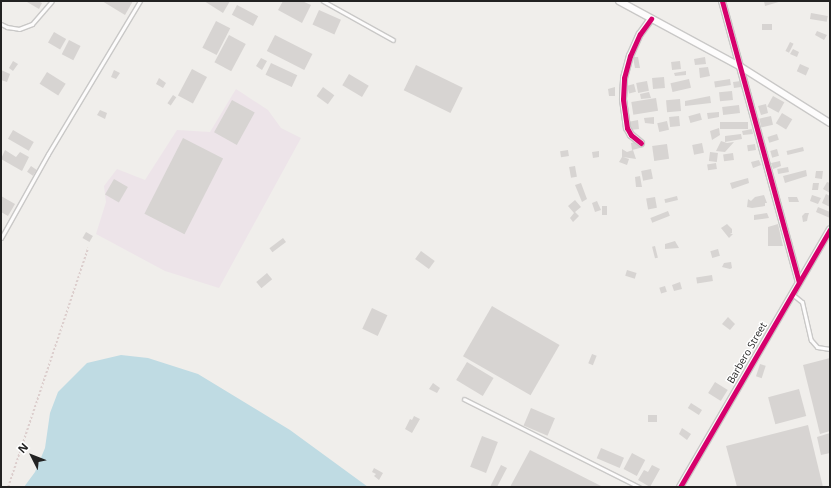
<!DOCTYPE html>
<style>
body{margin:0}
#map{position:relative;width:831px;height:488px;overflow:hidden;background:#f0eeeb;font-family:"Open Sans",sans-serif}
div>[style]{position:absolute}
.industrial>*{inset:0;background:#ede4e9}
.water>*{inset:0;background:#bfdbe3}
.building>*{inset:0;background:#d7d4d2;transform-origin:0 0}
.path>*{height:1.5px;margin-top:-0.75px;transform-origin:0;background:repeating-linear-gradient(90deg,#dccecd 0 2px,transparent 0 4px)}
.roads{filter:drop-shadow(1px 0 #c9c8c7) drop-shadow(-1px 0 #c9c8c7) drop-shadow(0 1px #c9c8c7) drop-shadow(0 -1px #c9c8c7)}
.service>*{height:3px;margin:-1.5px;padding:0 1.5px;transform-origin:1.5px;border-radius:1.5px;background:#fdfcfc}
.minor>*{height:6px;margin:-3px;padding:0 3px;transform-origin:3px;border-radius:3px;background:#fdfcfc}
.cycleway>*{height:5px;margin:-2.5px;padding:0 2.5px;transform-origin:2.5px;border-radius:2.5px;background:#d6006c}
span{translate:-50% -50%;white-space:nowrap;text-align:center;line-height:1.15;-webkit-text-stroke:3px #fff;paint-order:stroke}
.street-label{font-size:10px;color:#222}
.frame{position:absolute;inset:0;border:2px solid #222;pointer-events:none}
.north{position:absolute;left:12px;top:436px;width:40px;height:40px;-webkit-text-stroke:3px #fff;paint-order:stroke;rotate:312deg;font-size:11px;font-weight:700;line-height:16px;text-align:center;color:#222}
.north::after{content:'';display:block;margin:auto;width:14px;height:18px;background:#222;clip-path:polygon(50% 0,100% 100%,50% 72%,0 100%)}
</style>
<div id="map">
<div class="industrial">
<div style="clip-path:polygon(236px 89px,268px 110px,281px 128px,301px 138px,219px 288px,165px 271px,96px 234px,106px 202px,104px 186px,117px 169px,145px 180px,177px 130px,210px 132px)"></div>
</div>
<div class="water">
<div style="clip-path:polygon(121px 355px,148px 358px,198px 374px,290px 430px,368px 487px,24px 487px,35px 472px,45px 448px,50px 413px,58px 392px,87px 363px)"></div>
</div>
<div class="building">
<div style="clip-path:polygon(28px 1px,38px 1px,42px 3px,39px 9px,27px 2px)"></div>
<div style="clip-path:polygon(102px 1px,133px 1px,125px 15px)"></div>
<div style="clip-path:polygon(204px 1px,230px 1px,223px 13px)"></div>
<div style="clip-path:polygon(283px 1px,302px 1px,311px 5px,302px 23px,278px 10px)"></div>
<div style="clip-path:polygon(764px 1px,782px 1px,765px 6px)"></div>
<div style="left:237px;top:5px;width:24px;height:11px;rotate:28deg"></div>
<div style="left:319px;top:10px;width:24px;height:16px;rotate:24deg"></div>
<div style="left:811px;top:13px;width:17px;height:6px;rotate:10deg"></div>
<div style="left:216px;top:21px;width:16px;height:30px;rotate:27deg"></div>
<div style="left:762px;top:24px;width:10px;height:6px"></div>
<div style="clip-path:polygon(817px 31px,827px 35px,824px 40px,815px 35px)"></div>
<div style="left:54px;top:32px;width:14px;height:12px;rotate:30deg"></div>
<div style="left:229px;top:35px;width:19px;height:31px;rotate:28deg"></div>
<div style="left:275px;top:35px;width:42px;height:18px;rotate:27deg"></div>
<div style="left:69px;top:40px;width:13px;height:16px;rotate:27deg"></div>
<div style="left:790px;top:42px;width:4px;height:10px;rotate:27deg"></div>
<div style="clip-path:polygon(793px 49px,799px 52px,797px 57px,790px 54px)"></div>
<div style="clip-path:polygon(633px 57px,638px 57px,640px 68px,635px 68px)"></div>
<div style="clip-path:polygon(705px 57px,706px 64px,695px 65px,694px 59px)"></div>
<div style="clip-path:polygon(261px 58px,267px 61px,262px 70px,256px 66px)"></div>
<div style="clip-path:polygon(13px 61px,18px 64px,13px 71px,9px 68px)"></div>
<div style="left:680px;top:61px;width:8px;height:9px;rotate:83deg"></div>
<div style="left:271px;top:63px;width:29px;height:13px;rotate:25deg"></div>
<div style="left:800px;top:64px;width:10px;height:8px;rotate:24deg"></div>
<div style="left:416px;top:65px;width:52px;height:28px;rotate:26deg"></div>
<div style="clip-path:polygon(708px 67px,710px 76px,700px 78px,699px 68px)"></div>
<div style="left:192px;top:69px;width:17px;height:30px;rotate:28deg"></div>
<div style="clip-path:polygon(1px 70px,10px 74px,7px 82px,1px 80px)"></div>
<div style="clip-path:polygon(114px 70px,120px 73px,116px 79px,111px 77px)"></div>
<div style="clip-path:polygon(686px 71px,686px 75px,675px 76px,674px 73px)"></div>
<div style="left:47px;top:72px;width:22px;height:14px;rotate:32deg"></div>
<div style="left:349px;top:74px;width:23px;height:13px;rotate:31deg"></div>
<div style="left:664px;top:77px;width:11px;height:12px;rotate:85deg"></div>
<div style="clip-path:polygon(159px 78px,166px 83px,163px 88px,156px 84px)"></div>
<div style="left:689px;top:79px;width:9px;height:19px;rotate:77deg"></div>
<div style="left:730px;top:79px;width:6px;height:16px;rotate:81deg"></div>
<div style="left:647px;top:81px;width:10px;height:11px;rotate:79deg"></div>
<div style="clip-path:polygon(741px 81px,741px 87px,734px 88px,733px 82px)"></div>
<div style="left:634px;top:84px;width:8px;height:7px;rotate:76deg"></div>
<div style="left:323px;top:87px;width:14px;height:11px;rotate:36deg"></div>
<div style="clip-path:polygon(615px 87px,615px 96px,609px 96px,608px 89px)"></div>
<div style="left:732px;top:91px;width:9px;height:13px;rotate:84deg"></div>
<div style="clip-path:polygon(649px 92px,651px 98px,641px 99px,640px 94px)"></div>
<div style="left:173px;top:95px;width:4px;height:10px;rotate:34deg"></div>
<div style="clip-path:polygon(710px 96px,711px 103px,685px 106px,685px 101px)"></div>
<div style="left:773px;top:96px;width:13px;height:12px;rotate:29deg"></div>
<div style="left:656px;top:98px;width:13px;height:25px;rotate:81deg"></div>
<div style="left:680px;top:99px;width:12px;height:14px;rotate:85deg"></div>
<div style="left:232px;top:100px;width:26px;height:37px;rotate:29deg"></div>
<div style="clip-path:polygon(766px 104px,768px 113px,761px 115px,758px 106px)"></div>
<div style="left:739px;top:105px;width:8px;height:17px;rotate:83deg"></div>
<div style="clip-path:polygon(100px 110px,107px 113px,105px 119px,97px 115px)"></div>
<div style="clip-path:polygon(719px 112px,719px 117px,708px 119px,707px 113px)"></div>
<div style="left:700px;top:113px;width:7px;height:12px;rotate:74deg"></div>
<div style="left:782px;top:113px;width:12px;height:12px;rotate:31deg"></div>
<div style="left:679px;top:116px;width:10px;height:10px;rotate:84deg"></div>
<div style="left:771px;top:116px;width:9px;height:12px;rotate:77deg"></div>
<div style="clip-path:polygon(654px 117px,654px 124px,645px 123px,644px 118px)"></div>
<div style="clip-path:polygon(638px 120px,639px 129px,630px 130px,628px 122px)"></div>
<div style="left:667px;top:121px;width:9px;height:10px;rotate:77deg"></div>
<div style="left:748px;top:122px;width:7px;height:28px;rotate:90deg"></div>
<div style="clip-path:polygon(719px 128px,720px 135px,712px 140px,710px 131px)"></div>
<div style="clip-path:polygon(752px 129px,753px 134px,743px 135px,742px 131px)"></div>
<div style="left:13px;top:130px;width:24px;height:10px;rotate:30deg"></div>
<div style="clip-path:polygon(741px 134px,742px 139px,725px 142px,725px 136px)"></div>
<div style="left:777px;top:134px;width:6px;height:10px;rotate:72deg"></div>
<div style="left:183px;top:138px;width:45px;height:85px;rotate:27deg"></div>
<div style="clip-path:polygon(638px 141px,644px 147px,632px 150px,631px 143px)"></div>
<div style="clip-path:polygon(721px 141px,727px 143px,734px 142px,725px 152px,716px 151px)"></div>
<div style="left:702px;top:143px;width:10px;height:10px;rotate:79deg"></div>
<div style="left:667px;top:144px;width:15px;height:15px;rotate:82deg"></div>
<div style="left:755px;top:144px;width:6px;height:8px;rotate:81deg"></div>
<div style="left:803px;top:147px;width:4px;height:17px;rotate:76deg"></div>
<div style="clip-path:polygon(622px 149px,627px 152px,633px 150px,636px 159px,623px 157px,629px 159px,627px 165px,619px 162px,622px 157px)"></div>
<div style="left:777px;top:149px;width:7px;height:7px;rotate:74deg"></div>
<div style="clip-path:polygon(5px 150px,16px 157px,20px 152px,29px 157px,22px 171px,1px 159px)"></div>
<div style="left:568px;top:150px;width:6px;height:8px;rotate:81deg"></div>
<div style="clip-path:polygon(599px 151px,599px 157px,593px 158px,592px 152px)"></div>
<div style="left:710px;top:152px;width:8px;height:9px;rotate:7deg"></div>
<div style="left:733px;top:153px;width:7px;height:10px;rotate:82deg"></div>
<div style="clip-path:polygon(759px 160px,761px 165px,753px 168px,751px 162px)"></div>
<div style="clip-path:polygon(780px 161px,781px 166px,773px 169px,771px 163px)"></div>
<div style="left:716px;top:163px;width:6px;height:9px;rotate:81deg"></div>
<div style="left:31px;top:166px;width:7px;height:7px;rotate:34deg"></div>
<div style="left:575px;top:166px;width:11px;height:6px;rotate:80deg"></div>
<div style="left:788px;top:167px;width:5px;height:11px;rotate:79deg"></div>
<div style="left:651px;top:169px;width:10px;height:10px;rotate:79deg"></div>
<div style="clip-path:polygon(806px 170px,807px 176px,785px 183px,783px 176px)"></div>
<div style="clip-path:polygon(816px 171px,823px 171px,822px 179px,815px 178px)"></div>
<div style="clip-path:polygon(640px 176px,642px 187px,636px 187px,635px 177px)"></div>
<div style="clip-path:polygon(748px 178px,749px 183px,732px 189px,730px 183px)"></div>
<div style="left:114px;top:179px;width:16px;height:18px;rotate:30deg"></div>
<div style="clip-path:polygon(827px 182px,830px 183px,830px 193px,823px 189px)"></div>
<div style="clip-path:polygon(581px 183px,587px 199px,582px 202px,575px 185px)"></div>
<div style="clip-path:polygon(813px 183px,819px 183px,818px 190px,812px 190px)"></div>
<div style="clip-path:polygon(826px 194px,830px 196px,830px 207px,822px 203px)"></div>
<div style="clip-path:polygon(764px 195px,767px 203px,765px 203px,765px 206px,752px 208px,747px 207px,748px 199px,751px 201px,755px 197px)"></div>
<div style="clip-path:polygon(812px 195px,821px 198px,818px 204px,810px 201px)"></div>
<div style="clip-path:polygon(1px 196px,15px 204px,8px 216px,1px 212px)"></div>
<div style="left:677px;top:196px;width:4px;height:13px;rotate:76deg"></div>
<div style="left:655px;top:197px;width:11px;height:9px;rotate:80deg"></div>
<div style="clip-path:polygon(788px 197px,797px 197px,799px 202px,789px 202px)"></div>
<div style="clip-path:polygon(575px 200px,581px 207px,575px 212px,579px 216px,573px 222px,570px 218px,574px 213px,568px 206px)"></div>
<div style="clip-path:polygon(597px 201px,601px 210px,595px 212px,592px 203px)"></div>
<div style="left:602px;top:206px;width:5px;height:9px"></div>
<div style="clip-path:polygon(818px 207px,830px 212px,830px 218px,816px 212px)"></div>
<div style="left:668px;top:211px;width:5px;height:19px;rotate:68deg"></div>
<div style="clip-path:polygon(767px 213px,769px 218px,754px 220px,754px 215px)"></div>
<div style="clip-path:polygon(805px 213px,809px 213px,808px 216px,807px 221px,803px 222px,802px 216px)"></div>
<div style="clip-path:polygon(727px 224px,732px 229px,732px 233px,730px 234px,733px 234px,729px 238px,721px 228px)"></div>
<div style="clip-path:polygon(778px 224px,783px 246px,768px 246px,768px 227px)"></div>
<div style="left:86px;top:232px;width:8px;height:7px;rotate:30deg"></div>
<div style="left:283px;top:238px;width:5px;height:17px;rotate:53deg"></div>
<div style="clip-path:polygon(675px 241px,679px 248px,665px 249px,665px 244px)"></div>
<div style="left:655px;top:246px;width:12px;height:3px;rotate:76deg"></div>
<div style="left:718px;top:249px;width:7px;height:8px;rotate:74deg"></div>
<div style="left:421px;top:251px;width:17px;height:10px;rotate:36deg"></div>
<div style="clip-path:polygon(731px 262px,732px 268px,730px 269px,722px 267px,724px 263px)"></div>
<div style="left:627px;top:270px;width:10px;height:6px;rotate:17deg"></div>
<div style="left:267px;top:273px;width:8px;height:14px;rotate:50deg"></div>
<div style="left:712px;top:275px;width:6px;height:16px;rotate:81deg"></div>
<div style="clip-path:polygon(680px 282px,682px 289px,674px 291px,672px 285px)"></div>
<div style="left:665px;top:286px;width:6px;height:6px;rotate:72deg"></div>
<div style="left:492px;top:306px;width:78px;height:58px;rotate:30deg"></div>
<div style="left:372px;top:308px;width:17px;height:23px;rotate:25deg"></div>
<div style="clip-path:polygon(728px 317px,735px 324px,730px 330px,722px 324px)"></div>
<div style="left:592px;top:354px;width:5px;height:10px;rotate:22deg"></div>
<div style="clip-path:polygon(743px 356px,747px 359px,742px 367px,737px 364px)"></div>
<div style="clip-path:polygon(830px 358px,830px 431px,820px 434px,803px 365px)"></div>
<div style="left:467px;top:362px;width:31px;height:21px;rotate:31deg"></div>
<div style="left:760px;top:364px;width:6px;height:13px;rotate:18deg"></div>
<div style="left:715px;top:382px;width:15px;height:13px;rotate:32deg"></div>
<div style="clip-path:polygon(433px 383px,440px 388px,437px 393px,429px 389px)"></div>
<div style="left:799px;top:389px;width:28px;height:32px;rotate:75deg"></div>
<div style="left:691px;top:403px;width:13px;height:6px;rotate:32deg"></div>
<div style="left:531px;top:408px;width:26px;height:19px;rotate:23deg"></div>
<div style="left:648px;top:415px;width:9px;height:7px"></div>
<div style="clip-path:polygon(414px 416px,420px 419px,412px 433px,405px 429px,410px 419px,412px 420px)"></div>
<div style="clip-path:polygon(808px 425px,823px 487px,737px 487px,726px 446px)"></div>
<div style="clip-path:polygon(682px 428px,691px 434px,687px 440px,679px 434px)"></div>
<div style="clip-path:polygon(830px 433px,830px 453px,821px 455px,817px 437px)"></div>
<div style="left:482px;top:436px;width:17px;height:33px;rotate:21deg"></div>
<div style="left:601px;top:448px;width:25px;height:11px;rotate:23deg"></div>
<div style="clip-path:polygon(530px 450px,603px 487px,510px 487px)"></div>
<div style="left:632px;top:453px;width:15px;height:18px;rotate:28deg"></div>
<div style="clip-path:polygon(501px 465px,507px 468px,497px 487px,490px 487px)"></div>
<div style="clip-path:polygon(652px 465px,660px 469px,650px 487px,638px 480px,644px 470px,648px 472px)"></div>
<div style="clip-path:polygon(374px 468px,383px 473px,379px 480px,374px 476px,376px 474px,372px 472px)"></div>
</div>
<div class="path">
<div style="left:8px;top:487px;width:252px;rotate:-71.5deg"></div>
</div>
<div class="roads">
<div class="service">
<div style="left:323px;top:1px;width:80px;rotate:29.1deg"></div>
<div style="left:1px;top:24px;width:7px;rotate:27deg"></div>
<div style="left:7px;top:27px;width:12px;rotate:9deg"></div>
<div style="left:19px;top:29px;width:14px;rotate:-21deg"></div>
<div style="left:32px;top:24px;width:30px;rotate:-49deg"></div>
<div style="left:1px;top:238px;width:96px;rotate:-60.8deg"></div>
<div style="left:48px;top:154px;width:179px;rotate:-59deg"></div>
<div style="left:792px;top:294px;width:13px;rotate:39deg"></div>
<div style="left:802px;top:302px;width:39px;rotate:77deg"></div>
<div style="left:811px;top:340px;width:9px;rotate:49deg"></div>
<div style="left:817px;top:347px;width:13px;rotate:9deg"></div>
<div style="left:464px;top:399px;width:196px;rotate:26.7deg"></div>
</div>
<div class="minor">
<div style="left:619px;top:1px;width:139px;rotate:28.4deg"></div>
<div style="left:741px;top:67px;width:105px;rotate:32.2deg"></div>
<div style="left:722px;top:1px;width:291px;rotate:74.7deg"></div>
<div style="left:641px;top:143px;width:13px;rotate:-141deg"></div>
<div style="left:631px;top:135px;width:8px;rotate:-120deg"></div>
<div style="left:627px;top:128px;width:29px;rotate:-98deg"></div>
<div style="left:623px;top:99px;width:21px;rotate:-87deg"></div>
<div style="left:624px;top:78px;width:23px;rotate:-75deg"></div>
<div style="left:630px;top:56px;width:24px;rotate:-66deg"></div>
<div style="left:640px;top:34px;width:19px;rotate:-54deg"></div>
<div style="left:680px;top:487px;width:298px;rotate:-59.8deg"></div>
</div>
</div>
<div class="cycleway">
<div style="left:722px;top:1px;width:291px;rotate:74.7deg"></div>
<div style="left:641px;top:143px;width:13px;rotate:-141deg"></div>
<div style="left:631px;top:135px;width:8px;rotate:-120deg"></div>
<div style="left:627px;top:128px;width:29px;rotate:-98deg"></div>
<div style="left:623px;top:99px;width:21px;rotate:-87deg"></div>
<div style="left:624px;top:78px;width:23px;rotate:-75deg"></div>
<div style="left:630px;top:56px;width:24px;rotate:-66deg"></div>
<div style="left:640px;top:34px;width:19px;rotate:-54deg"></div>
<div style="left:680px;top:487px;width:298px;rotate:-59.8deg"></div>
</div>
<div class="street-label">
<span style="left:747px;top:353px;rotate:-60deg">Barbero Street</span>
</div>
<div class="frame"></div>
<div class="north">N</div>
</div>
